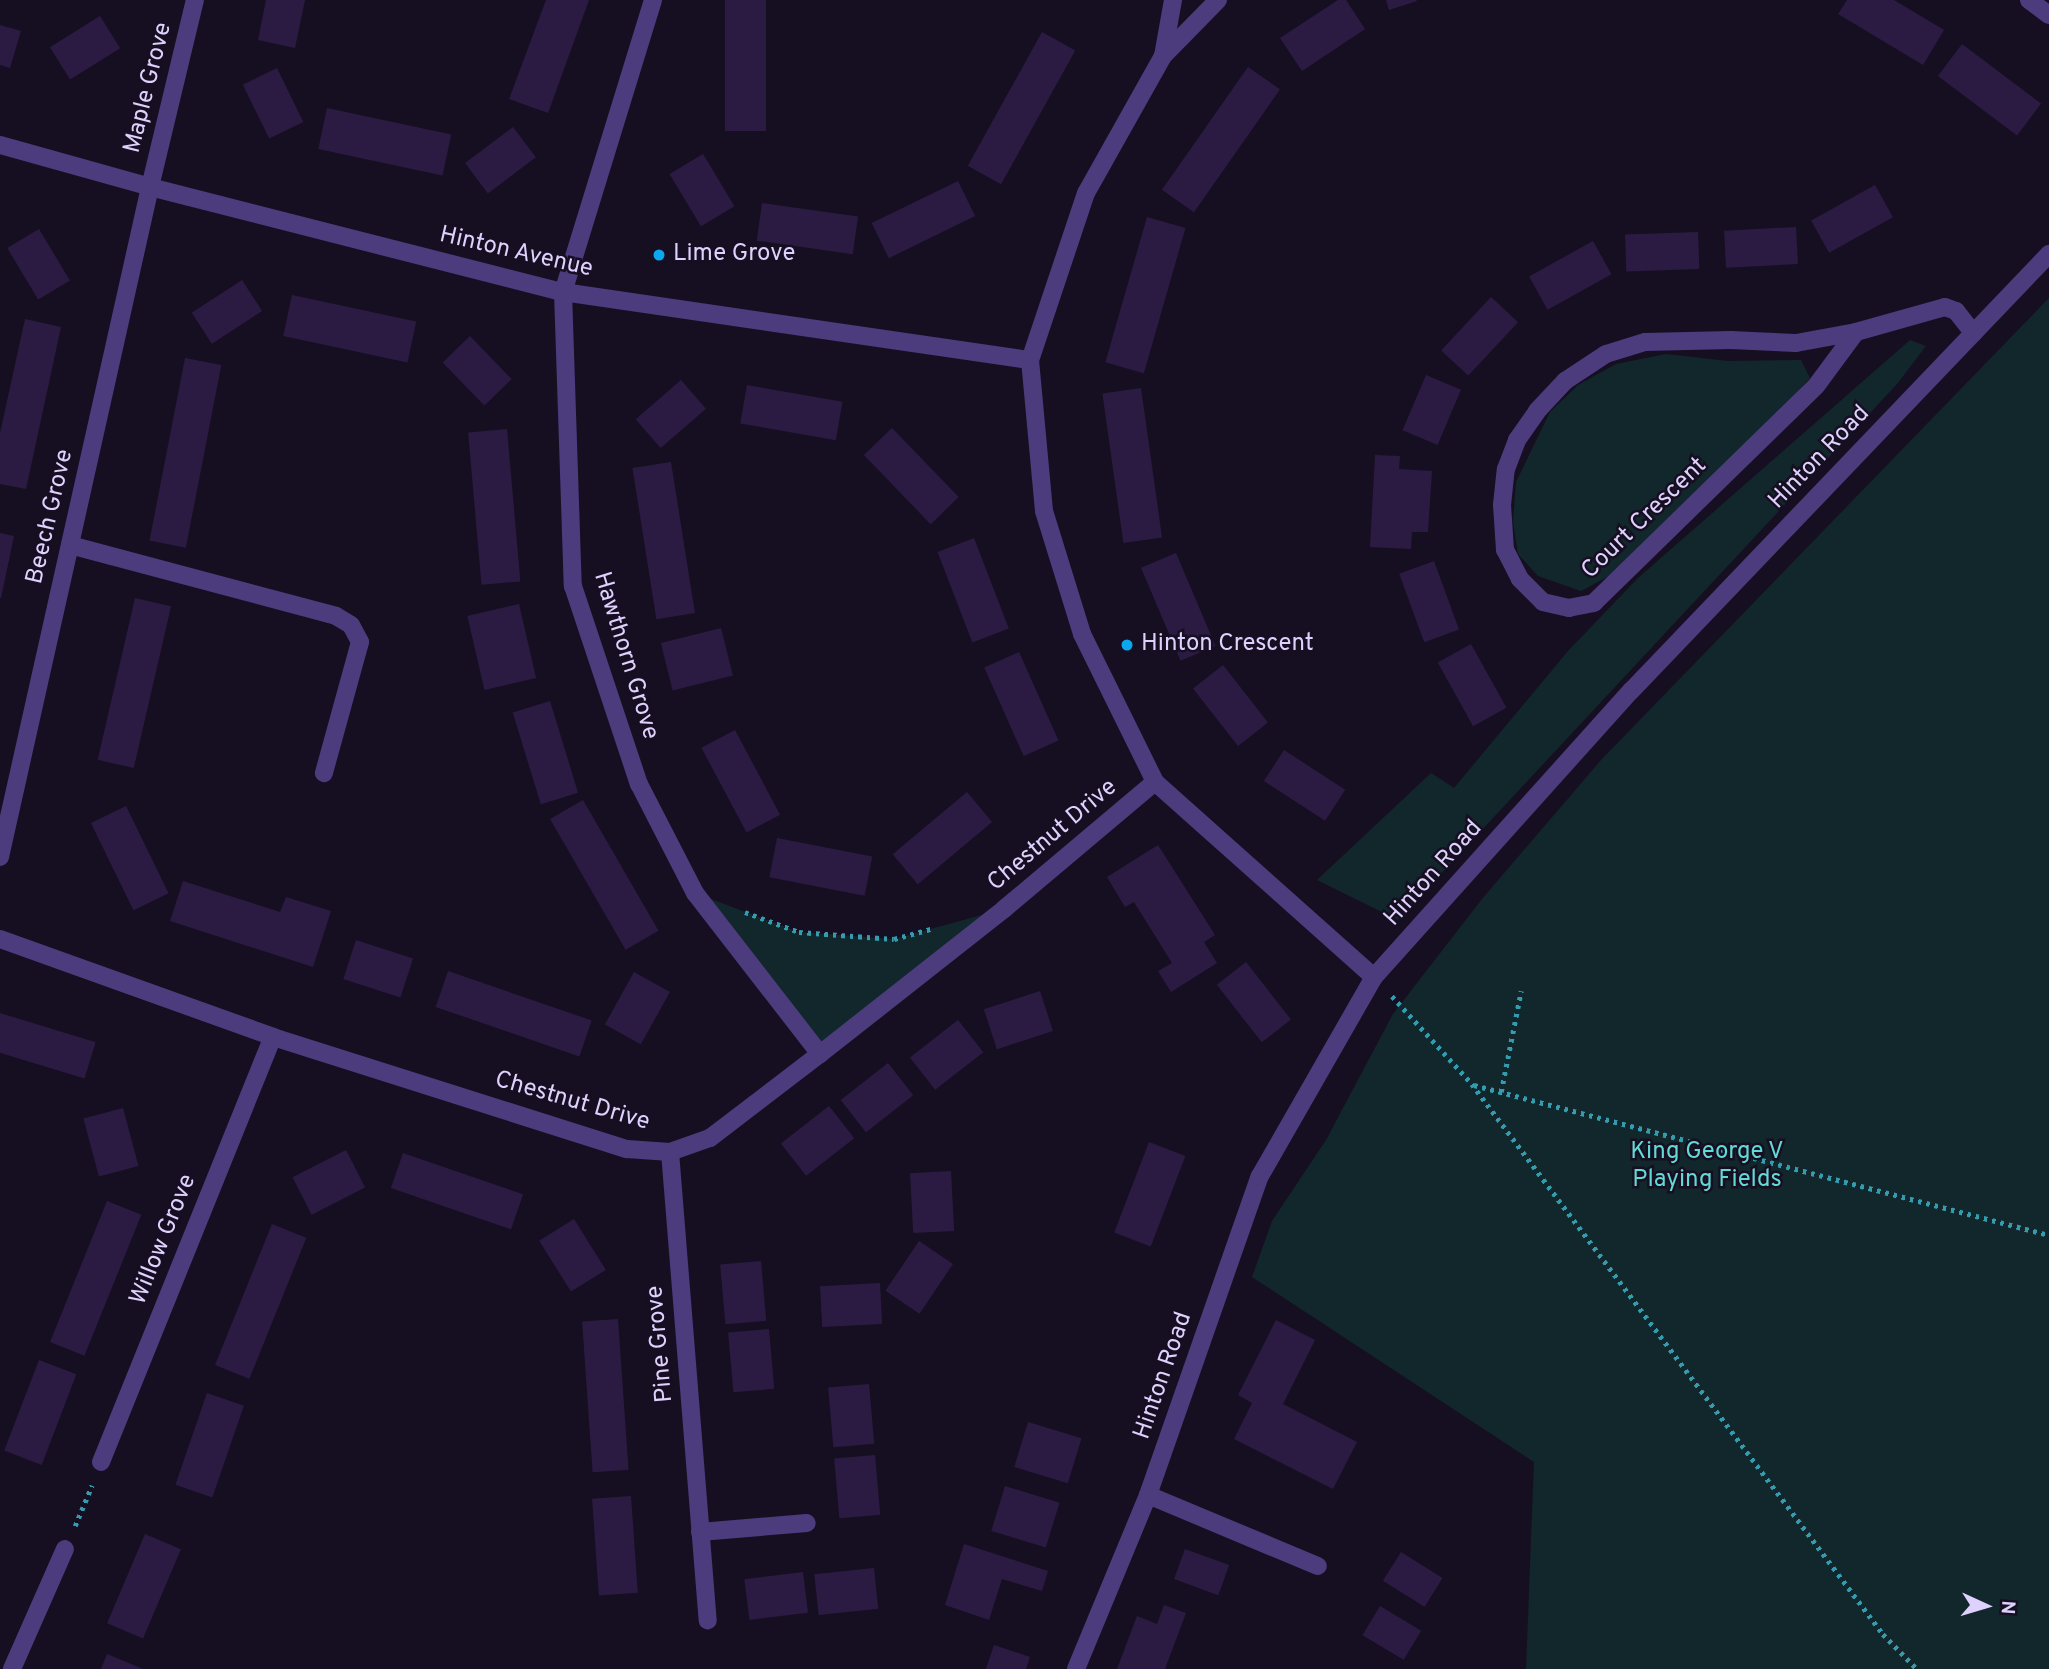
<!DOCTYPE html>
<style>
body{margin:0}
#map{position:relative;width:2049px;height:1669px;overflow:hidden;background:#160f22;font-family:Overpass,sans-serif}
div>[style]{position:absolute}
.green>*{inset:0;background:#12272b}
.building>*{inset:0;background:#2b1b42;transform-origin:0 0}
.path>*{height:4.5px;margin-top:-2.25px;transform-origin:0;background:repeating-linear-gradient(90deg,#349cae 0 3.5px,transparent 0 8.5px)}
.minor>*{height:18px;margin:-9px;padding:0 9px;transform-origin:9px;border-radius:9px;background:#4c3c7e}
.dots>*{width:19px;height:19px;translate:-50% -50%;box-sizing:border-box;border:4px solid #160f22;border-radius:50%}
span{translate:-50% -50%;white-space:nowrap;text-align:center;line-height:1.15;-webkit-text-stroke:5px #160f22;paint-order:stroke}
.street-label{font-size:24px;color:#dfd1fd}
.poi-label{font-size:24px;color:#dfd1fd}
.left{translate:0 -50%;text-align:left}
.park-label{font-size:24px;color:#61dad5}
.north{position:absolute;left:1951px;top:1571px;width:70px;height:70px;-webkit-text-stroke:5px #160f22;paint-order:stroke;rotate:94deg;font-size:19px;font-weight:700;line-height:28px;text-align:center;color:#dfd1fd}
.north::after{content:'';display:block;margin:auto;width:24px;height:32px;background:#dfd1fd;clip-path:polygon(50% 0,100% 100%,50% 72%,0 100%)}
</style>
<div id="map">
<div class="green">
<div style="clip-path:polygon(2049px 298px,2049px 1669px,1526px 1669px,1534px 1462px,1252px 1277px,1272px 1221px,1326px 1140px,1393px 1014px,1482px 899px,1601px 760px)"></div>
<div style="clip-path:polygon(1910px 340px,1926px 346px,1897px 384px,1398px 920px,1317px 880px,1431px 773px,1454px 788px,1568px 651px,1638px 578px)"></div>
<div style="clip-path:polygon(1666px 354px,1728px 361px,1801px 360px,1810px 378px,1749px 444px,1609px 576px,1581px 591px,1538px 576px,1518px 554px,1513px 522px,1516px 482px,1550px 412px,1578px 385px,1616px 364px)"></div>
<div style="clip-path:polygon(695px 893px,799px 932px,894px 939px,1004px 909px,820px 1054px)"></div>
</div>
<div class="building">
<div style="clip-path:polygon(266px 0,305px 0,295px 48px,258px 40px)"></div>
<div style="clip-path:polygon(546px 0,589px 0,548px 113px,509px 99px)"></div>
<div style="left:725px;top:0;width:41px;height:131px"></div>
<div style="clip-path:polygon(1338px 0,1346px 0,1365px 29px,1302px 71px,1280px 38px)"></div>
<div style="clip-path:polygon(1386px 0,1416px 0,1417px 1px,1389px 10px)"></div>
<div style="clip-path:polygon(1847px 0,1894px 0,1944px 30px,1923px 65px,1838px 14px)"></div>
<div style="left:100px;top:16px;width:38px;height:59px;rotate:58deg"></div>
<div style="clip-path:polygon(0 25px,21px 31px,10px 68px,0 65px)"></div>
<div style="left:1042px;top:32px;width:38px;height:153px;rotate:29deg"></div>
<div style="left:1962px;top:44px;width:99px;height:40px;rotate:37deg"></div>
<div style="left:1248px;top:67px;width:39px;height:150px;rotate:35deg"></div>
<div style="left:277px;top:68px;width:60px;height:38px;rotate:64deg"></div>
<div style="left:327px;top:108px;width:127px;height:42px;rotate:12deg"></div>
<div style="left:513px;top:127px;width:38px;height:60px;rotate:53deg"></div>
<div style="left:703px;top:154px;width:61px;height:39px;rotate:59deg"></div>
<div style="left:958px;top:181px;width:39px;height:96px;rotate:64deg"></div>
<div style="left:1875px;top:185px;width:37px;height:73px;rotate:61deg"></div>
<div style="left:762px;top:203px;width:97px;height:38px;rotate:8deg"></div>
<div style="left:1147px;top:217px;width:40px;height:151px;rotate:16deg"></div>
<div style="left:1796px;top:227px;width:37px;height:72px;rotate:87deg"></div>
<div style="left:39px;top:229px;width:60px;height:37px;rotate:59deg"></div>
<div style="left:1698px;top:232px;width:37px;height:73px;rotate:88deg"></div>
<div style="left:1593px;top:241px;width:38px;height:73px;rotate:61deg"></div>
<div style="left:242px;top:280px;width:37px;height:60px;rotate:57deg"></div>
<div style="left:292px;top:295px;width:127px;height:42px;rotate:12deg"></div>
<div style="left:1491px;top:297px;width:37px;height:73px;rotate:43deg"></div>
<div style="clip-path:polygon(25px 319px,61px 327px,26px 489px,0 484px,0 433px)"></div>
<div style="left:470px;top:336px;width:60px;height:38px;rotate:46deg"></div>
<div style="left:185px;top:358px;width:37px;height:186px;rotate:11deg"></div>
<div style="left:1426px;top:375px;width:38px;height:60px;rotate:23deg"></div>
<div style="left:681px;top:380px;width:38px;height:60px;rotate:49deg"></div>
<div style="left:747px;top:385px;width:97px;height:39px;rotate:10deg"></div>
<div style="left:1141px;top:388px;width:151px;height:39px;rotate:82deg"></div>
<div style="left:892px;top:428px;width:96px;height:39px;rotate:46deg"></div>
<div style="left:507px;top:429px;width:153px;height:39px;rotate:85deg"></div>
<div style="clip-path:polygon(1375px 455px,1400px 456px,1399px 469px,1432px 471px,1428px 532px,1412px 532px,1411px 549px,1370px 547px)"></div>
<div style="left:671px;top:462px;width:153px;height:39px;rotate:81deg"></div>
<div style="clip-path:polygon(0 533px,14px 536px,1px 598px,0 598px)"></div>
<div style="left:974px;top:538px;width:97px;height:39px;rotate:69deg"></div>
<div style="left:1176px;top:553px;width:101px;height:38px;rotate:67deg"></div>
<div style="left:1434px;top:561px;width:73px;height:37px;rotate:70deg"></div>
<div style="left:135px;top:598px;width:37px;height:166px;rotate:13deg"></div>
<div style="left:519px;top:604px;width:76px;height:53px;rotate:77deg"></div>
<div style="left:721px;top:628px;width:49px;height:62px;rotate:76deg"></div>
<div style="left:1471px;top:644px;width:73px;height:38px;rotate:61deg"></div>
<div style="left:1019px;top:652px;width:97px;height:38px;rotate:66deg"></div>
<div style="left:1223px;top:665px;width:73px;height:38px;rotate:52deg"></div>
<div style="left:550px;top:701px;width:96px;height:39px;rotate:73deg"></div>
<div style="left:735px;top:730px;width:96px;height:38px;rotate:62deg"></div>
<div style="left:1284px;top:750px;width:73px;height:37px;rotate:33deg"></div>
<div style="left:967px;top:792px;width:39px;height:97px;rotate:50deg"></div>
<div style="left:583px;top:800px;width:151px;height:38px;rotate:60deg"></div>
<div style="left:126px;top:806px;width:97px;height:39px;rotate:64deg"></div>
<div style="left:777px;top:838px;width:97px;height:40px;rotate:11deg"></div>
<div style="clip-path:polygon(1158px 845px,1215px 935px,1204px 942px,1217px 963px,1171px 992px,1158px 971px,1172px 963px,1134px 902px,1125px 907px,1107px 877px)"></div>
<div style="clip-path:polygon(183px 881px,280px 912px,286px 897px,331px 911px,313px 967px,170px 921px)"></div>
<div style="left:356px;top:940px;width:60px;height:41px;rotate:18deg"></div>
<div style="left:1246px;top:962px;width:73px;height:37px;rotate:52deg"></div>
<div style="left:448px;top:971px;width:152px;height:38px;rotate:19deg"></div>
<div style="left:634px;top:972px;width:41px;height:60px;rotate:29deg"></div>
<div style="left:1040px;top:991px;width:42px;height:59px;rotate:72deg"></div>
<div style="left:0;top:1013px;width:100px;height:38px;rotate:17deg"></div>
<div style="left:958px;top:1020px;width:41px;height:61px;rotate:52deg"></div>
<div style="left:888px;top:1063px;width:41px;height:60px;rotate:52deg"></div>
<div style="left:829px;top:1106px;width:41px;height:61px;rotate:52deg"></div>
<div style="left:123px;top:1108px;width:60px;height:41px;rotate:75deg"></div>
<div style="left:1149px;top:1142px;width:39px;height:97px;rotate:21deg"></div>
<div style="left:346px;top:1150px;width:42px;height:60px;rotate:63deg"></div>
<div style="left:403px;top:1153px;width:127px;height:37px;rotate:19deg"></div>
<div style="left:951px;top:1171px;width:60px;height:41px;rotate:87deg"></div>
<div style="left:107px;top:1201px;width:37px;height:152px;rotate:22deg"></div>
<div style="left:574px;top:1219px;width:60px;height:41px;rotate:58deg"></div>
<div style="left:272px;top:1224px;width:37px;height:152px;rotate:22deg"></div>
<div style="left:919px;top:1241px;width:41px;height:60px;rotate:34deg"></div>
<div style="left:761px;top:1261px;width:60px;height:41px;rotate:85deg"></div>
<div style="left:880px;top:1283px;width:41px;height:60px;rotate:87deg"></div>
<div style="left:618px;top:1319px;width:151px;height:36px;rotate:86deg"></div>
<div style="clip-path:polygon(1276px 1320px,1315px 1340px,1283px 1404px,1357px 1442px,1333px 1489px,1234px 1439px,1252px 1403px,1238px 1395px)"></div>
<div style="left:769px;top:1329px;width:60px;height:41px;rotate:85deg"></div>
<div style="left:39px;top:1360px;width:40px;height:97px;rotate:21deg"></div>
<div style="left:869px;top:1384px;width:60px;height:41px;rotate:85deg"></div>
<div style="left:207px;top:1393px;width:39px;height:97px;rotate:19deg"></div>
<div style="left:1028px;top:1422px;width:56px;height:47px;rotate:17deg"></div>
<div style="left:875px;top:1455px;width:60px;height:41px;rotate:85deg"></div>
<div style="left:1005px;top:1486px;width:57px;height:47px;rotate:17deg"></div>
<div style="left:631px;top:1496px;width:97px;height:39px;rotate:86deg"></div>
<div style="left:145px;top:1534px;width:39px;height:97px;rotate:23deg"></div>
<div style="clip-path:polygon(964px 1544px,1048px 1571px,1042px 1591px,1002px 1579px,989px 1620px,945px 1605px)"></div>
<div style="left:1185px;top:1549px;width:47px;height:32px;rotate:20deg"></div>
<div style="left:1401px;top:1552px;width:49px;height:34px;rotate:32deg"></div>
<div style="left:874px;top:1568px;width:41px;height:60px;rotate:84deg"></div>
<div style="left:803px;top:1572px;width:41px;height:59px;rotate:83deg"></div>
<div style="clip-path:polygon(1164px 1605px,1186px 1613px,1165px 1669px,1117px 1669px,1137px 1616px,1157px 1624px)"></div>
<div style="left:1380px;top:1606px;width:48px;height:34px;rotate:31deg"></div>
<div style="clip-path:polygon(994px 1645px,1030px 1657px,1026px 1669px,986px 1669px)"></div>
<div style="clip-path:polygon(107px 1654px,143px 1669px,101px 1669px)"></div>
</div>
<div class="path">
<div style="left:745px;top:912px;width:58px;rotate:20.3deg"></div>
<div style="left:799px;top:932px;width:95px;rotate:4.2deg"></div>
<div style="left:894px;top:939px;width:41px;rotate:-15.4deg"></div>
<div style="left:1392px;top:996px;width:119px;rotate:47.7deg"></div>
<div style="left:1472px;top:1084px;width:687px;rotate:53.23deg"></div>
<div style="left:1883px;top:1634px;width:49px;rotate:45.8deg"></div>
<div style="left:1474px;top:1085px;width:594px;rotate:14.62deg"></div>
<div style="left:1501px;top:1092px;width:103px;rotate:-78.8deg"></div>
<div style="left:75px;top:1526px;width:44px;rotate:-67.5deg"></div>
</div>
<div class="minor">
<div style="left:653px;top:0;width:306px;rotate:107.1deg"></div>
<div style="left:563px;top:292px;width:294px;rotate:88.1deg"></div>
<div style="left:573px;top:586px;width:209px;rotate:71.6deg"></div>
<div style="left:639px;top:784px;width:123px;rotate:62.8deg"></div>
<div style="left:695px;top:893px;width:204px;rotate:52.2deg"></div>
<div style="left:1218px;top:0;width:78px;rotate:134.5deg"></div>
<div style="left:1163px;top:56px;width:157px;rotate:119.3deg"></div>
<div style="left:1086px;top:193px;width:176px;rotate:108.5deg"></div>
<div style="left:1030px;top:360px;width:152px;rotate:84.7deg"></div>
<div style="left:1044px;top:511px;width:129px;rotate:72.8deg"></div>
<div style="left:1082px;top:634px;width:165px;rotate:63.7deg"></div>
<div style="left:1155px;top:782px;width:293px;rotate:41.7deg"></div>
<div style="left:2029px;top:0;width:25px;rotate:37deg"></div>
<div style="left:1163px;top:56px;width:57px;rotate:-79.9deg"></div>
<div style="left:0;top:145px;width:156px;rotate:15.6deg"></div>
<div style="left:150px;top:187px;width:426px;rotate:14.3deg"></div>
<div style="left:563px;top:292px;width:472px;rotate:8.3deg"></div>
<div style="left:1856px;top:332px;width:67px;rotate:126.5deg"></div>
<div style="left:1816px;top:386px;width:310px;rotate:135.7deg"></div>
<div style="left:1594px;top:603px;width:25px;rotate:169deg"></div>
<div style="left:1569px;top:608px;width:27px;rotate:-167deg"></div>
<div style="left:1543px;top:602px;width:33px;rotate:-135deg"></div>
<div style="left:1520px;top:579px;width:33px;rotate:-117deg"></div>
<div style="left:1505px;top:550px;width:45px;rotate:-93.8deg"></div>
<div style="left:1502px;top:505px;width:36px;rotate:-84deg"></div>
<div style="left:1506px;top:469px;width:31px;rotate:-69deg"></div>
<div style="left:1517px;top:440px;width:35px;rotate:-55deg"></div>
<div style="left:1537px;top:411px;width:41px;rotate:-47deg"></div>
<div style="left:1565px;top:381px;width:49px;rotate:-33.4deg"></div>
<div style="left:1606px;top:354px;width:41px;rotate:-17.1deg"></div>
<div style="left:1645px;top:342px;width:86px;rotate:-1.3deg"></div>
<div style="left:1731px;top:340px;width:65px;rotate:2.6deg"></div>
<div style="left:1796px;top:343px;width:61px;rotate:-10.4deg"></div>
<div style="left:1856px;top:332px;width:92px;rotate:-15.7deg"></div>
<div style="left:1945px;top:307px;width:12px;rotate:20deg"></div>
<div style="left:1956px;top:311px;width:28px;rotate:52deg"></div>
<div style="left:70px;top:545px;width:275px;rotate:14.9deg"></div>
<div style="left:336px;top:616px;width:17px;rotate:31deg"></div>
<div style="left:351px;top:625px;width:19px;rotate:62deg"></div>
<div style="left:360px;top:642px;width:136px;rotate:105.4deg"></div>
<div style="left:0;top:857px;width:687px;rotate:-77.38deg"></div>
<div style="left:150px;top:187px;width:192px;rotate:-76.5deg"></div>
<div style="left:0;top:939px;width:290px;rotate:19.7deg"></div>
<div style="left:273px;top:1037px;width:371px;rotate:17.6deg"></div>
<div style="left:627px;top:1149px;width:43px;rotate:4deg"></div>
<div style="left:670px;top:1152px;width:42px;rotate:-19.3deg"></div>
<div style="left:710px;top:1138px;width:138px;rotate:-37.4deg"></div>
<div style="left:820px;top:1054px;width:234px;rotate:-38.2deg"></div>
<div style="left:1004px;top:909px;width:197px;rotate:-40.1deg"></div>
<div style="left:670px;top:1152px;width:470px;rotate:85.4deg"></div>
<div style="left:101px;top:1462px;width:458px;rotate:-68deg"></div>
<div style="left:1148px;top:1495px;width:184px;rotate:22.7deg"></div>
<div style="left:700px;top:1532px;width:107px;rotate:-4.8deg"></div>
<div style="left:12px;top:1669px;width:131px;rotate:-66.2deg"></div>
<div style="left:1076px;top:1669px;width:188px;rotate:-67.5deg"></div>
<div style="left:1148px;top:1495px;width:338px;rotate:-70.7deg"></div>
<div style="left:1260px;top:1176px;width:229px;rotate:-60.2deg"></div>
<div style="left:1374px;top:977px;width:385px;rotate:-48.1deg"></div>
<div style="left:1631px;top:691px;width:605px;rotate:-46.27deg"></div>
</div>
<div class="dots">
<div style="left:659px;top:255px;background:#0ba8ef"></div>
<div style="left:1127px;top:645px;background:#0ba8ef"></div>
</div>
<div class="street-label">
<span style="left:149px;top:88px;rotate:-76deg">Maple Grove</span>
<span style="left:516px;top:253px;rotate:13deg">Hinton Avenue</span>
<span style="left:1820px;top:458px;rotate:-46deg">Hinton Road</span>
<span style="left:51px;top:517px;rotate:-77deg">Beech Grove</span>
<span style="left:1645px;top:519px;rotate:-44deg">Court Crescent</span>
<span style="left:625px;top:656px;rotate:73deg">Hawthorn Grove</span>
<span style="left:1053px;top:836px;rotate:-40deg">Chestnut Drive</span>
<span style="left:1434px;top:874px;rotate:-48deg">Hinton Road</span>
<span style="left:572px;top:1102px;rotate:16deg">Chestnut Drive</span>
<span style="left:164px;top:1240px;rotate:-68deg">Willow Grove</span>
<span style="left:661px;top:1344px;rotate:-95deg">Pine Grove</span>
<span style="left:1164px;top:1376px;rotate:-71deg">Hinton Road</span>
</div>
<div class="poi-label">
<span class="left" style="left:673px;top:255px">Lime Grove</span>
<span class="left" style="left:1141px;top:645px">Hinton Crescent</span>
</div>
<div class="park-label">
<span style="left:1707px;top:1167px">King George V<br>Playing Fields</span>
</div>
<div class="north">N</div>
</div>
